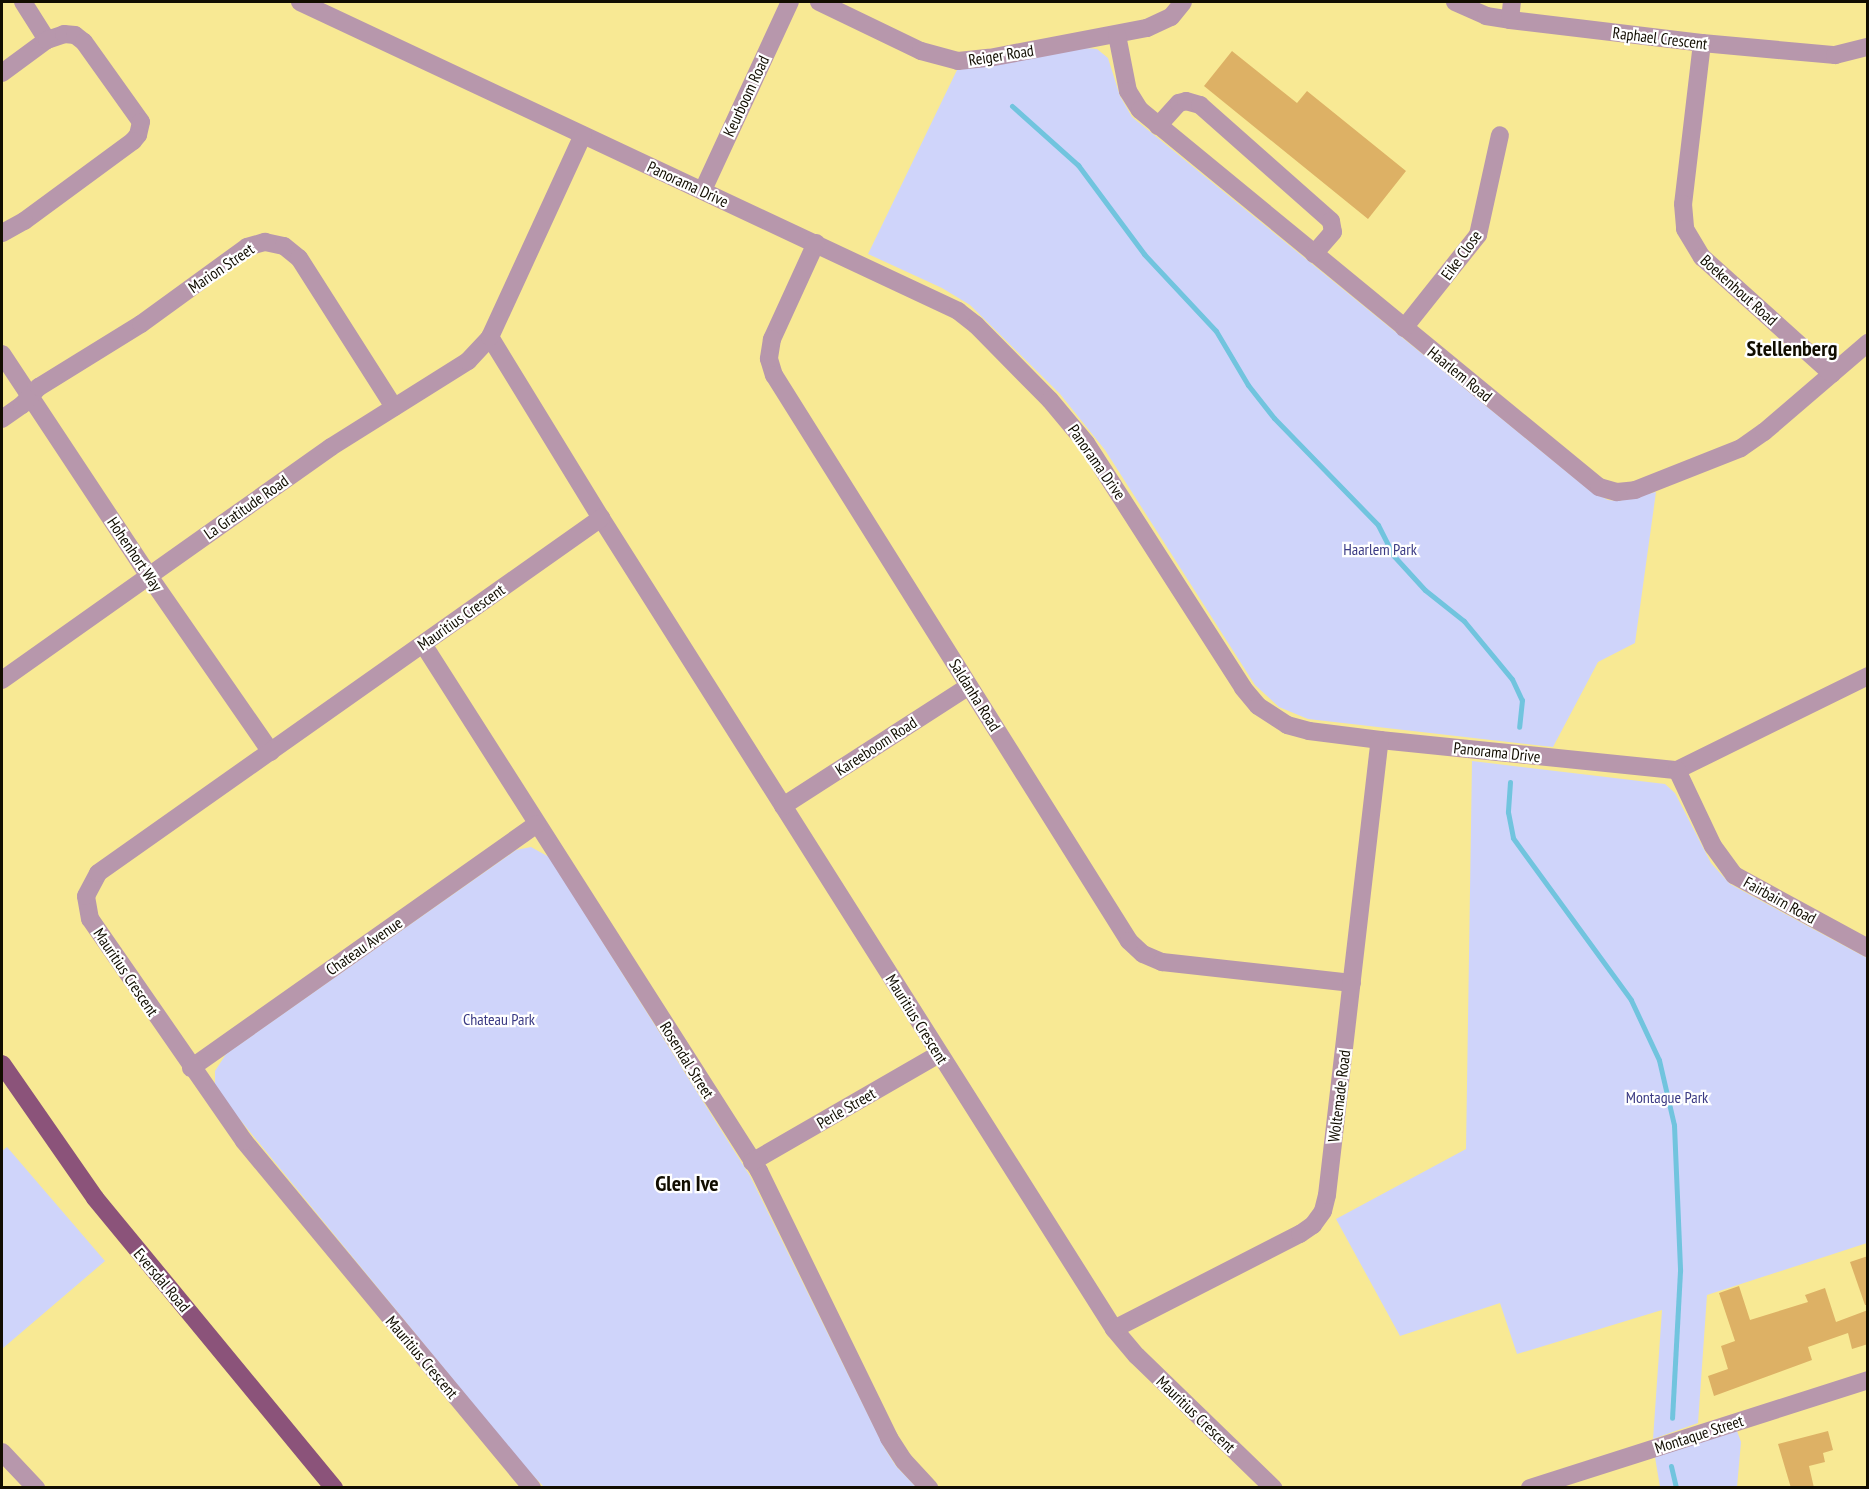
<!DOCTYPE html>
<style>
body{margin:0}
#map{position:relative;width:1869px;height:1489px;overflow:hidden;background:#f8e994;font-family:"PT Sans Narrow",sans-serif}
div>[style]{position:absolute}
.green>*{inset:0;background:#cfd4fa}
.stream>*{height:5px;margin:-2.5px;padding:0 2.5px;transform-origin:2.5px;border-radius:2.5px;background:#71c4de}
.building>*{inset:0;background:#ddb165}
.minor>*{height:18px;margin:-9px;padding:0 9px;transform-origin:9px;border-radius:9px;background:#b797ac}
.major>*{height:18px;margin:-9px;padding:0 9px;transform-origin:9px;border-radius:9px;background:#8b537a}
span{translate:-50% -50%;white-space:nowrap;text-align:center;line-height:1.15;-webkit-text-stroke:4.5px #fff;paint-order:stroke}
.street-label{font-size:16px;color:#110d00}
.park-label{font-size:16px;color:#3b3b84}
.district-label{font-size:22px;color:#110d00;font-weight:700}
.frame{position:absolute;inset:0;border:3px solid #110d00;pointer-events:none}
</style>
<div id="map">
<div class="green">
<div style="clip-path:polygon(1085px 48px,1097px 49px,1108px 58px,1120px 96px,1132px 117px,1589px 490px,1608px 500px,1618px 501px,1656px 492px,1635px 643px,1598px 662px,1553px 747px,1308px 719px,1279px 707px,1255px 685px,1105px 450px,1060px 394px,970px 305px,942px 288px,868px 254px,957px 70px)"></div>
<div style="clip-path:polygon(1472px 761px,1665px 784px,1675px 793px,1711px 863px,1730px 884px,1867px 958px,1867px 1243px,1707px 1295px,1698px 1423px,1653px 1439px,1662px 1310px,1517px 1354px,1500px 1303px,1400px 1336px,1336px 1219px,1466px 1149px)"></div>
<div style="clip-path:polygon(531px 847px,549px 857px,750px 1176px,884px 1447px,896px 1466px,916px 1487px,544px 1487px,522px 1464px,219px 1094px,215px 1086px,215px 1071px,226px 1054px,516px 850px)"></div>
<div style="clip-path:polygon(7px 1147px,105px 1261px,2px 1349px,2px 1151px)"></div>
<div style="clip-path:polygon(1737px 1431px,1741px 1442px,1737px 1487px,1660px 1487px,1655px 1457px)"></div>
</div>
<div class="stream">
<div style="left:1012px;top:106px;width:89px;rotate:41.8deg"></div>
<div style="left:1078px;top:165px;width:111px;rotate:53.4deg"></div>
<div style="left:1144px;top:254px;width:105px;rotate:46.9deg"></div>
<div style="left:1216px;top:331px;width:63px;rotate:59.3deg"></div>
<div style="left:1248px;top:385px;width:42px;rotate:51.8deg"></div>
<div style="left:1274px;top:418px;width:149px;rotate:45.8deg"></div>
<div style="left:1378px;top:525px;width:34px;rotate:63deg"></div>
<div style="left:1393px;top:555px;width:47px;rotate:47.6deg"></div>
<div style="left:1425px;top:590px;width:50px;rotate:38.5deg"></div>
<div style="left:1464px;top:621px;width:75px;rotate:50.4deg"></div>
<div style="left:1512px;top:679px;width:23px;rotate:65deg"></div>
<div style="left:1522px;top:700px;width:27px;rotate:96deg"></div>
<div style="left:1510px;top:782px;width:30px;rotate:94deg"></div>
<div style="left:1508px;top:812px;width:26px;rotate:79deg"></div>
<div style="left:1513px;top:838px;width:200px;rotate:53.9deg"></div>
<div style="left:1631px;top:1000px;width:66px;rotate:65deg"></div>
<div style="left:1659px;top:1060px;width:67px;rotate:77deg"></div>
<div style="left:1674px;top:1125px;width:146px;rotate:87.6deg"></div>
<div style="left:1680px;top:1271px;width:147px;rotate:93.1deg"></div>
<div style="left:1671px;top:1466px;width:23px;rotate:77deg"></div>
</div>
<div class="building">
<div style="clip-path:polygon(1232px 51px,1297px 103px,1307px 91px,1406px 171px,1368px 219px,1204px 86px)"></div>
<div style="clip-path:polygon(1868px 1256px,1868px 1305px,1865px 1305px,1850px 1262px)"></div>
<div style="clip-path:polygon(1739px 1286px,1750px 1320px,1808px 1302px,1805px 1295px,1825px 1288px,1836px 1322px,1868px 1310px,1868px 1344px,1852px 1349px,1848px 1333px,1808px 1347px,1812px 1360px,1714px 1396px,1708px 1376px,1728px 1369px,1721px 1346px,1735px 1341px,1719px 1293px)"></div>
<div style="clip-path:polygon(1828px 1431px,1833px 1450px,1823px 1453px,1825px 1462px,1809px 1466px,1814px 1488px,1791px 1488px,1778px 1444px)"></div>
</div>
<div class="minor">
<div style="left:23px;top:2px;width:45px;rotate:57.7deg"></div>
<div style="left:300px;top:2px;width:727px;rotate:25.15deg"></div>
<div style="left:958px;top:311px;width:23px;rotate:38deg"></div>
<div style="left:976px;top:325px;width:105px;rotate:45.4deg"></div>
<div style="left:1050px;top:400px;width:56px;rotate:50.1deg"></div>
<div style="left:1086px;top:443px;width:291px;rotate:57.3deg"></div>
<div style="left:1243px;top:688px;width:23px;rotate:50deg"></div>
<div style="left:1258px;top:706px;width:35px;rotate:33deg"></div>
<div style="left:1287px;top:725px;width:23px;rotate:15deg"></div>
<div style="left:1309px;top:731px;width:72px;rotate:7.2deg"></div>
<div style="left:1380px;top:740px;width:299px;rotate:5.8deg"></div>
<div style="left:1677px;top:770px;width:213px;rotate:-26.2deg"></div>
<div style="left:819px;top:2px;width:113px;rotate:25.7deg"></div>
<div style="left:921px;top:51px;width:38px;rotate:15deg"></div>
<div style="left:958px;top:61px;width:31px;rotate:-6deg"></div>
<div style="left:989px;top:58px;width:161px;rotate:-10.8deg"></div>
<div style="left:1147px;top:28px;width:26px;rotate:-25deg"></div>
<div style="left:1171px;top:17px;width:19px;rotate:-51deg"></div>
<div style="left:1455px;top:2px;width:34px;rotate:24deg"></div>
<div style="left:1486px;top:16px;width:24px;rotate:9deg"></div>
<div style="left:1510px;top:20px;width:193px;rotate:6.8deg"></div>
<div style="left:1702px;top:43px;width:134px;rotate:5.2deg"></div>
<div style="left:1835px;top:55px;width:34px;rotate:-14deg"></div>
<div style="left:1510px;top:20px;width:18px;rotate:-84deg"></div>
<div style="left:1117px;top:35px;width:57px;rotate:78.9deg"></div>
<div style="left:1128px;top:91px;width:22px;rotate:58deg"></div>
<div style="left:1140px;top:110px;width:594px;rotate:39.4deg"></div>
<div style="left:1599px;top:487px;width:19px;rotate:16deg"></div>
<div style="left:1617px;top:492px;width:18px;rotate:-6deg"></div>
<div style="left:1635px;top:490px;width:114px;rotate:-21.6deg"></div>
<div style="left:1741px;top:448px;width:28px;rotate:-35deg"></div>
<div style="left:1764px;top:432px;width:137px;rotate:-40.6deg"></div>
<div style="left:1702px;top:43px;width:162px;rotate:96.7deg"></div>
<div style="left:1683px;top:204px;width:25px;rotate:85deg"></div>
<div style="left:1685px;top:229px;width:33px;rotate:59deg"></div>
<div style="left:1702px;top:257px;width:175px;rotate:42deg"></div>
<div style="left:2px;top:73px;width:56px;rotate:-36.3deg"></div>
<div style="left:47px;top:40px;width:18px;rotate:-19deg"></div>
<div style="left:64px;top:34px;width:11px;rotate:5deg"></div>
<div style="left:75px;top:35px;width:11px;rotate:38deg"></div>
<div style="left:84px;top:42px;width:98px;rotate:54.5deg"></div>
<div style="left:141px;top:122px;width:13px;rotate:103deg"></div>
<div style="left:138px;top:135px;width:8px;rotate:130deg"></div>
<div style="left:133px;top:141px;width:135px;rotate:143.7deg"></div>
<div style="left:24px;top:221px;width:25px;rotate:151deg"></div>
<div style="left:1158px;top:126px;width:31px;rotate:-48deg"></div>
<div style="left:1179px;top:103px;width:7px;rotate:-16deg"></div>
<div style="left:1186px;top:101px;width:15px;rotate:16deg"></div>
<div style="left:1200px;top:105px;width:175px;rotate:41.5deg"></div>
<div style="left:1331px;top:221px;width:11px;rotate:80deg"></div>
<div style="left:1333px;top:232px;width:29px;rotate:131deg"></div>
<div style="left:703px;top:190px;width:207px;rotate:-65.2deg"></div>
<div style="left:816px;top:243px;width:106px;rotate:114.6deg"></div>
<div style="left:772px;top:339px;width:20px;rotate:99deg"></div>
<div style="left:769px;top:359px;width:17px;rotate:73deg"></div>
<div style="left:774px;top:375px;width:668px;rotate:57.9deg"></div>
<div style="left:1129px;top:941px;width:19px;rotate:43deg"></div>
<div style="left:1143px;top:954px;width:21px;rotate:23deg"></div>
<div style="left:1162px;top:962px;width:191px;rotate:6.3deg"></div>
<div style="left:1404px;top:328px;width:119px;rotate:-51.5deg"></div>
<div style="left:1478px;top:235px;width:102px;rotate:-77.6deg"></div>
<div style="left:490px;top:337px;width:212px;rotate:58.5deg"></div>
<div style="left:601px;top:518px;width:960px;rotate:57.68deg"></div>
<div style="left:1114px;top:1329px;width:35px;rotate:50deg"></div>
<div style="left:1137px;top:1356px;width:190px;rotate:44.1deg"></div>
<div style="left:2px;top:354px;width:266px;rotate:56.5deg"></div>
<div style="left:149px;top:576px;width:214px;rotate:55.3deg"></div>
<div style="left:2px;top:419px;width:24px;rotate:-35deg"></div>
<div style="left:22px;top:405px;width:25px;rotate:-47deg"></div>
<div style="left:39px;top:387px;width:120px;rotate:-31.7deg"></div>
<div style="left:141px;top:324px;width:131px;rotate:-36deg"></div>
<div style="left:247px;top:247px;width:19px;rotate:-16deg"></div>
<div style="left:265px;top:242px;width:19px;rotate:12deg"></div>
<div style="left:284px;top:246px;width:19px;rotate:39deg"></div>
<div style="left:299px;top:258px;width:177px;rotate:57.5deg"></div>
<div style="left:423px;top:644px;width:625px;rotate:57.48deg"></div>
<div style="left:759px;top:1171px;width:297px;rotate:64deg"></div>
<div style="left:889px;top:1438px;width:27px;rotate:57deg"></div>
<div style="left:904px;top:1461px;width:37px;rotate:47deg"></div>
<div style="left:2px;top:680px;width:403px;rotate:-35.3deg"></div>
<div style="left:331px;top:447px;width:162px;rotate:-32.1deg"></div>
<div style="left:468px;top:361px;width:33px;rotate:-47deg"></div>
<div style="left:490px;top:337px;width:222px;rotate:-65.3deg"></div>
<div style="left:1677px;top:770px;width:84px;rotate:64.7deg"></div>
<div style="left:1713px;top:846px;width:36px;rotate:54deg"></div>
<div style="left:1734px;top:875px;width:153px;rotate:28.6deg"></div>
<div style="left:783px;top:806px;width:221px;rotate:-32.8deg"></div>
<div style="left:191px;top:1068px;width:423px;rotate:-35.2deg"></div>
<div style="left:752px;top:1162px;width:216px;rotate:-30deg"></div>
<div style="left:1114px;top:1329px;width:209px;rotate:-27.1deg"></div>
<div style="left:1300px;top:1234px;width:16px;rotate:-35deg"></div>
<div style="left:1313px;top:1225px;width:17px;rotate:-54deg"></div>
<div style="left:1323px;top:1211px;width:16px;rotate:-76deg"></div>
<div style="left:1327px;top:1195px;width:458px;rotate:-83.4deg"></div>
<div style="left:2px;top:1452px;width:50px;rotate:46.6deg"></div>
<div style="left:532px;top:1488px;width:451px;rotate:-129.7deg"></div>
<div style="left:244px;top:1141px;width:270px;rotate:-124.7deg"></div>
<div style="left:90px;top:919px;width:23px;rotate:-100deg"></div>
<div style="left:86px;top:896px;width:26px;rotate:-62deg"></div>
<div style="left:98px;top:873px;width:616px;rotate:-35.21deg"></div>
<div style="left:1530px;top:1488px;width:355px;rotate:-17.7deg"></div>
</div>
<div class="major">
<div style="left:2px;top:1064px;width:163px;rotate:55.2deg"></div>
<div style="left:95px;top:1198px;width:376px;rotate:50.5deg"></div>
</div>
<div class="street-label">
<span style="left:1660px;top:38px;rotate:7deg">Raphael Crescent</span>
<span style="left:1001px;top:55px;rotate:-9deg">Reiger Road</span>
<span style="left:746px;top:96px;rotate:-65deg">Keurboom Road</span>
<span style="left:688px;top:184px;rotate:25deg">Panorama Drive</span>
<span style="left:1461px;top:255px;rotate:-54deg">Eike Close</span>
<span style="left:221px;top:268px;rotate:-34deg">Marion Street</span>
<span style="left:1739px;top:290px;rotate:42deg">Boekenhout Road</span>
<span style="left:1460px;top:374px;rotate:39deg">Haarlem Road</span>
<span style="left:1097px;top:462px;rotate:55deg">Panorama Drive</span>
<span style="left:246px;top:507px;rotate:-35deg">La Gratitude Road</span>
<span style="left:135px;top:554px;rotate:56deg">Hohenhort Way</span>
<span style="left:461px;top:617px;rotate:-35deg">Mauritius Crescent</span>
<span style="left:975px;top:695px;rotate:58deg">Saldanha Road</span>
<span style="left:876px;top:746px;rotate:-33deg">Kareeboom Road</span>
<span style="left:1497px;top:752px;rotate:6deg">Panorama Drive</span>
<span style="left:1780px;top:900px;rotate:29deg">Fairbairn Road</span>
<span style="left:364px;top:946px;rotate:-35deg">Chateau Avenue</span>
<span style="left:126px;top:972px;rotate:56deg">Mauritius Crescent</span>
<span style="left:917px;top:1019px;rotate:58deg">Mauritius Crescent</span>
<span style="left:687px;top:1060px;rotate:58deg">Rosendal Street</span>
<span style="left:1339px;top:1096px;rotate:-83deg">Woltemade Road</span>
<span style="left:846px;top:1108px;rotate:-30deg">Perle Street</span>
<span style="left:162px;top:1280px;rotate:50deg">Eversdal Road</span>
<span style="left:422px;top:1357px;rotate:50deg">Mauritius Crescent</span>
<span style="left:1196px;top:1414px;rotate:44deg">Mauritius Crescent</span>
<span style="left:1699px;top:1434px;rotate:-18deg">Montaque Street</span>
</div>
<div class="park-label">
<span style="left:1380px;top:549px">Haarlem Park</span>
<span style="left:499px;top:1019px">Chateau Park</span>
<span style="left:1667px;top:1097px">Montague Park</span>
</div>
<div class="district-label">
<span style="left:1792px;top:349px">Stellenberg</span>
<span style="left:687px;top:1184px">Glen Ive</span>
</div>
<div class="frame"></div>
</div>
